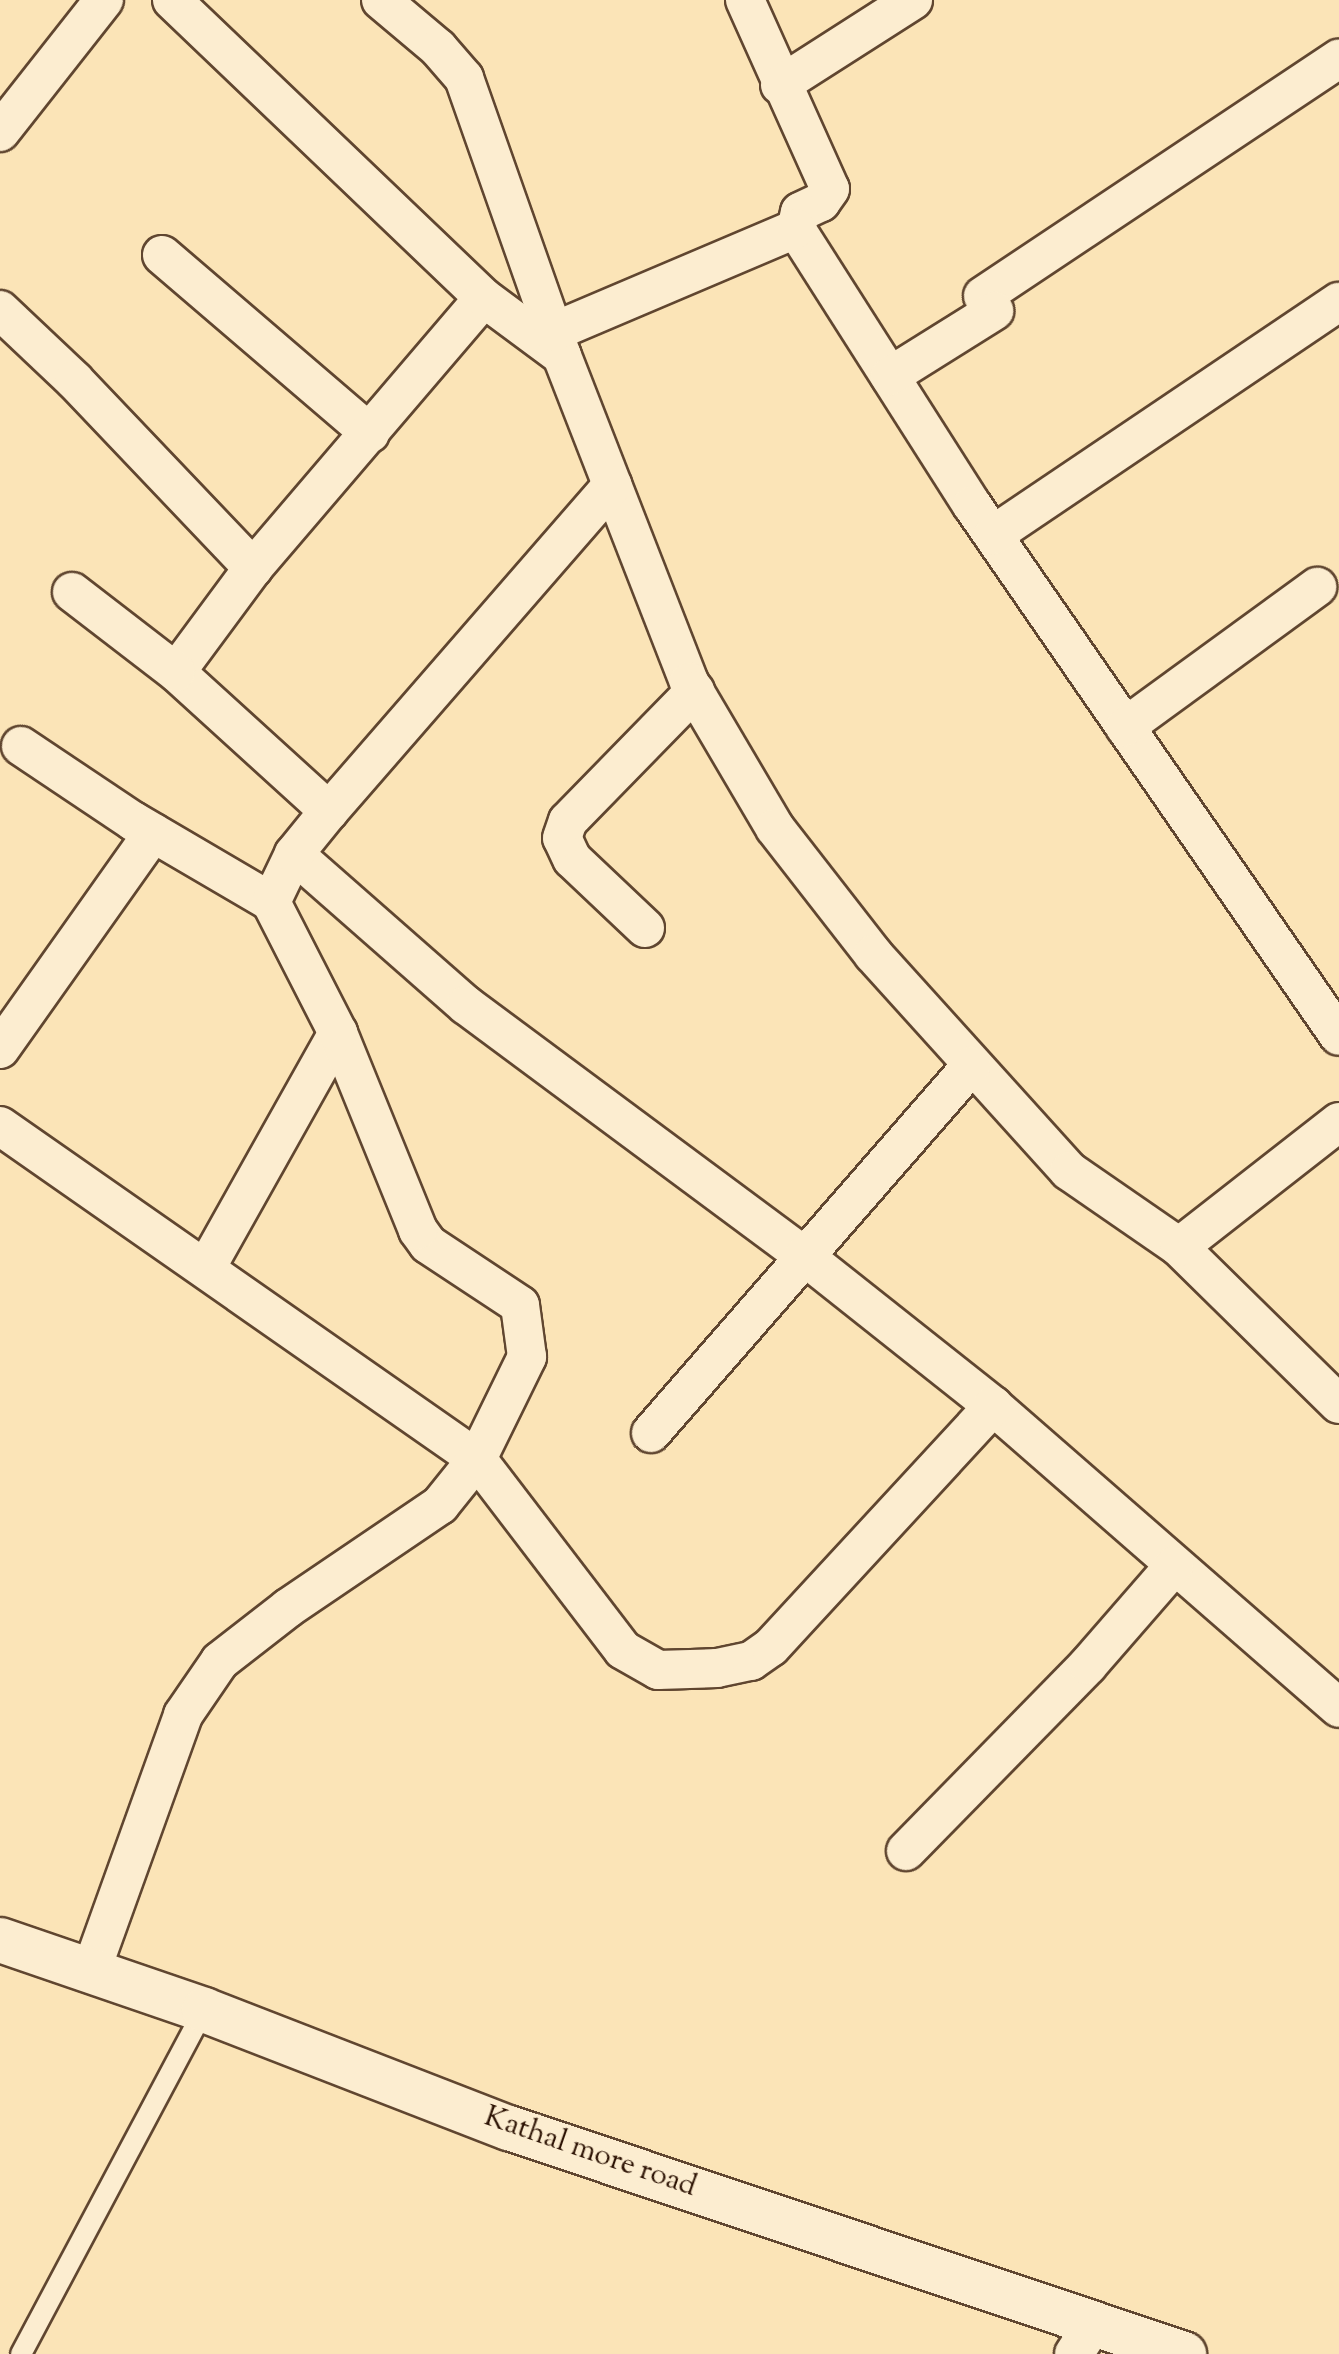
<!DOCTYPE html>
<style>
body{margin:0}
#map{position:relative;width:1339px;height:2354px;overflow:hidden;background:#fbe4b7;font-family:"Sorts Mill Goudy",serif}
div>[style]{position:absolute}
.roads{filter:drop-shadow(2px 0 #604630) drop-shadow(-2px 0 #604630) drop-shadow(0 2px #604630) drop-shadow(0 -2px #604630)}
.service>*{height:20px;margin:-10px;padding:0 10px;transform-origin:10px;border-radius:10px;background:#fcedd0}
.minor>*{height:38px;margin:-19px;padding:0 19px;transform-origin:19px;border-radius:19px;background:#fcedd0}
.secondary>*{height:44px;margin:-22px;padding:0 22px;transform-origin:22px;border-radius:22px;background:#fcedd0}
span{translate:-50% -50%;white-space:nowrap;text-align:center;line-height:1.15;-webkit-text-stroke:7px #fcedd0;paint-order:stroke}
.street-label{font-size:30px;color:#2c1203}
</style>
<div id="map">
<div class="roads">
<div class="service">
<div style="left:21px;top:2354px;width:390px;rotate:-62deg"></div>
</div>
<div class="minor">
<div style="left:172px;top:0;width:431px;rotate:43.7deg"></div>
<div style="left:381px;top:0;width:75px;rotate:40.1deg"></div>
<div style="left:438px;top:48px;width:40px;rotate:49deg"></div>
<div style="left:464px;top:78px;width:295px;rotate:70.6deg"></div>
<div style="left:562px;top:356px;width:350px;rotate:68.7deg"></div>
<div style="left:689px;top:682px;width:169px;rotate:59.5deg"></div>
<div style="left:775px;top:828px;width:160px;rotate:52.1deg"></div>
<div style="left:873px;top:954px;width:292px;rotate:47.9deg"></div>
<div style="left:1069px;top:1171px;width:134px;rotate:34.6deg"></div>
<div style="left:1179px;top:1247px;width:224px;rotate:44.5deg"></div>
<div style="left:745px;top:0;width:207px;rotate:65.8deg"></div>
<div style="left:830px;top:189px;width:16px;rotate:125deg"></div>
<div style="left:821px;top:202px;width:23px;rotate:155deg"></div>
<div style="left:800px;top:212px;width:17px;rotate:103deg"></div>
<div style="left:796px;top:229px;width:327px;rotate:57.5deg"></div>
<div style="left:972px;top:505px;width:645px;rotate:55.35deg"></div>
<div style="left:780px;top:85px;width:158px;rotate:-32.6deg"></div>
<div style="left:0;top:132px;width:168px;rotate:-51.8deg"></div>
<div style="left:162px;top:255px;width:274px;rotate:40.6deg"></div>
<div style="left:983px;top:296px;width:428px;rotate:-33.7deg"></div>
<div style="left:0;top:310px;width:102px;rotate:43.4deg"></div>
<div style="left:74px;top:380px;width:260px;rotate:46.4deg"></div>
<div style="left:253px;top:568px;width:355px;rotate:-49.5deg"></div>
<div style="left:484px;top:298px;width:97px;rotate:36.6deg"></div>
<div style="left:553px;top:332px;width:264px;rotate:-23deg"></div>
<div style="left:890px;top:376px;width:123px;rotate:-32deg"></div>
<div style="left:993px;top:535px;width:417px;rotate:-34deg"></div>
<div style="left:253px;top:568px;width:129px;rotate:126.5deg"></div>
<div style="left:176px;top:672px;width:207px;rotate:42.3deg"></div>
<div style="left:329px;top:811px;width:432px;rotate:-49deg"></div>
<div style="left:72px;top:592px;width:131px;rotate:37.6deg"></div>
<div style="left:1125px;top:727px;width:238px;rotate:-36.1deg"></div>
<div style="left:21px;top:746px;width:135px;rotate:33.8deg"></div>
<div style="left:133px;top:821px;width:160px;rotate:30.4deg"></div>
<div style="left:294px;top:854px;width:229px;rotate:41.3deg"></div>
<div style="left:466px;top:1005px;width:421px;rotate:36.6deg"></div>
<div style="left:804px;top:1256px;width:241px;rotate:38.4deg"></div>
<div style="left:993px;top:1406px;width:459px;rotate:41.1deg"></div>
<div style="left:645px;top:928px;width:100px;rotate:-136.6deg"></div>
<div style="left:572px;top:859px;width:23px;rotate:-115deg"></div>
<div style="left:562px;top:838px;width:18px;rotate:-71deg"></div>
<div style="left:568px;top:821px;width:182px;rotate:-45.7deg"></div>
<div style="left:0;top:1049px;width:265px;rotate:-54.7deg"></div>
<div style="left:0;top:1126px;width:582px;rotate:34.92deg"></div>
<div style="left:477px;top:1459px;width:240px;rotate:52.6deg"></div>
<div style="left:623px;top:1650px;width:40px;rotate:29.7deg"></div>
<div style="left:658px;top:1670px;width:59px;rotate:-1.9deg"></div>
<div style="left:717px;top:1668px;width:35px;rotate:-12deg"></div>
<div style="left:751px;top:1661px;width:24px;rotate:-35deg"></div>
<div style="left:771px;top:1647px;width:328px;rotate:-47.3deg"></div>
<div style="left:1179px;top:1247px;width:203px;rotate:-38deg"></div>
<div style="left:206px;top:1268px;width:270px;rotate:-60.7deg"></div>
<div style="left:651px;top:1433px;width:487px;rotate:-48.9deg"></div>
<div style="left:906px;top:1851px;width:260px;rotate:-45.6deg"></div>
<div style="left:1088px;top:1665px;width:131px;rotate:-49deg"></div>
<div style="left:91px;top:1971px;width:272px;rotate:-70.2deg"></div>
<div style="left:183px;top:1715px;width:65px;rotate:-55.6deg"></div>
<div style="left:220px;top:1661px;width:86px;rotate:-37.9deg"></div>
<div style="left:288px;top:1608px;width:184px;rotate:-34.1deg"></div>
<div style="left:440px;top:1505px;width:59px;rotate:-51.2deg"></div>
<div style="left:477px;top:1459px;width:114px;rotate:-63.9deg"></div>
<div style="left:527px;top:1357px;width:52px;rotate:-97.7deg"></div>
<div style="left:520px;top:1305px;width:110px;rotate:-146.5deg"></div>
<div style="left:428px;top:1244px;width:17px;rotate:-126deg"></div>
<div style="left:418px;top:1230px;width:213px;rotate:-112.1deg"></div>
<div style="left:338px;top:1033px;width:147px;rotate:-117.1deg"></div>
<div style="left:271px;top:902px;width:53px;rotate:-64.4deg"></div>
<div style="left:294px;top:854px;width:55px;rotate:-50.9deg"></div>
<div style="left:1074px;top:2354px;width:33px;rotate:-57deg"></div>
</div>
<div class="secondary">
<div style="left:0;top:1940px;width:216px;rotate:18.9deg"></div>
<div style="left:204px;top:2010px;width:327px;rotate:21.2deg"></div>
<div style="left:509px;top:2128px;width:712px;rotate:18.51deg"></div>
</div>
</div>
<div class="street-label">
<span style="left:590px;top:2153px;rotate:19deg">Kathal more road</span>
</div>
</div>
